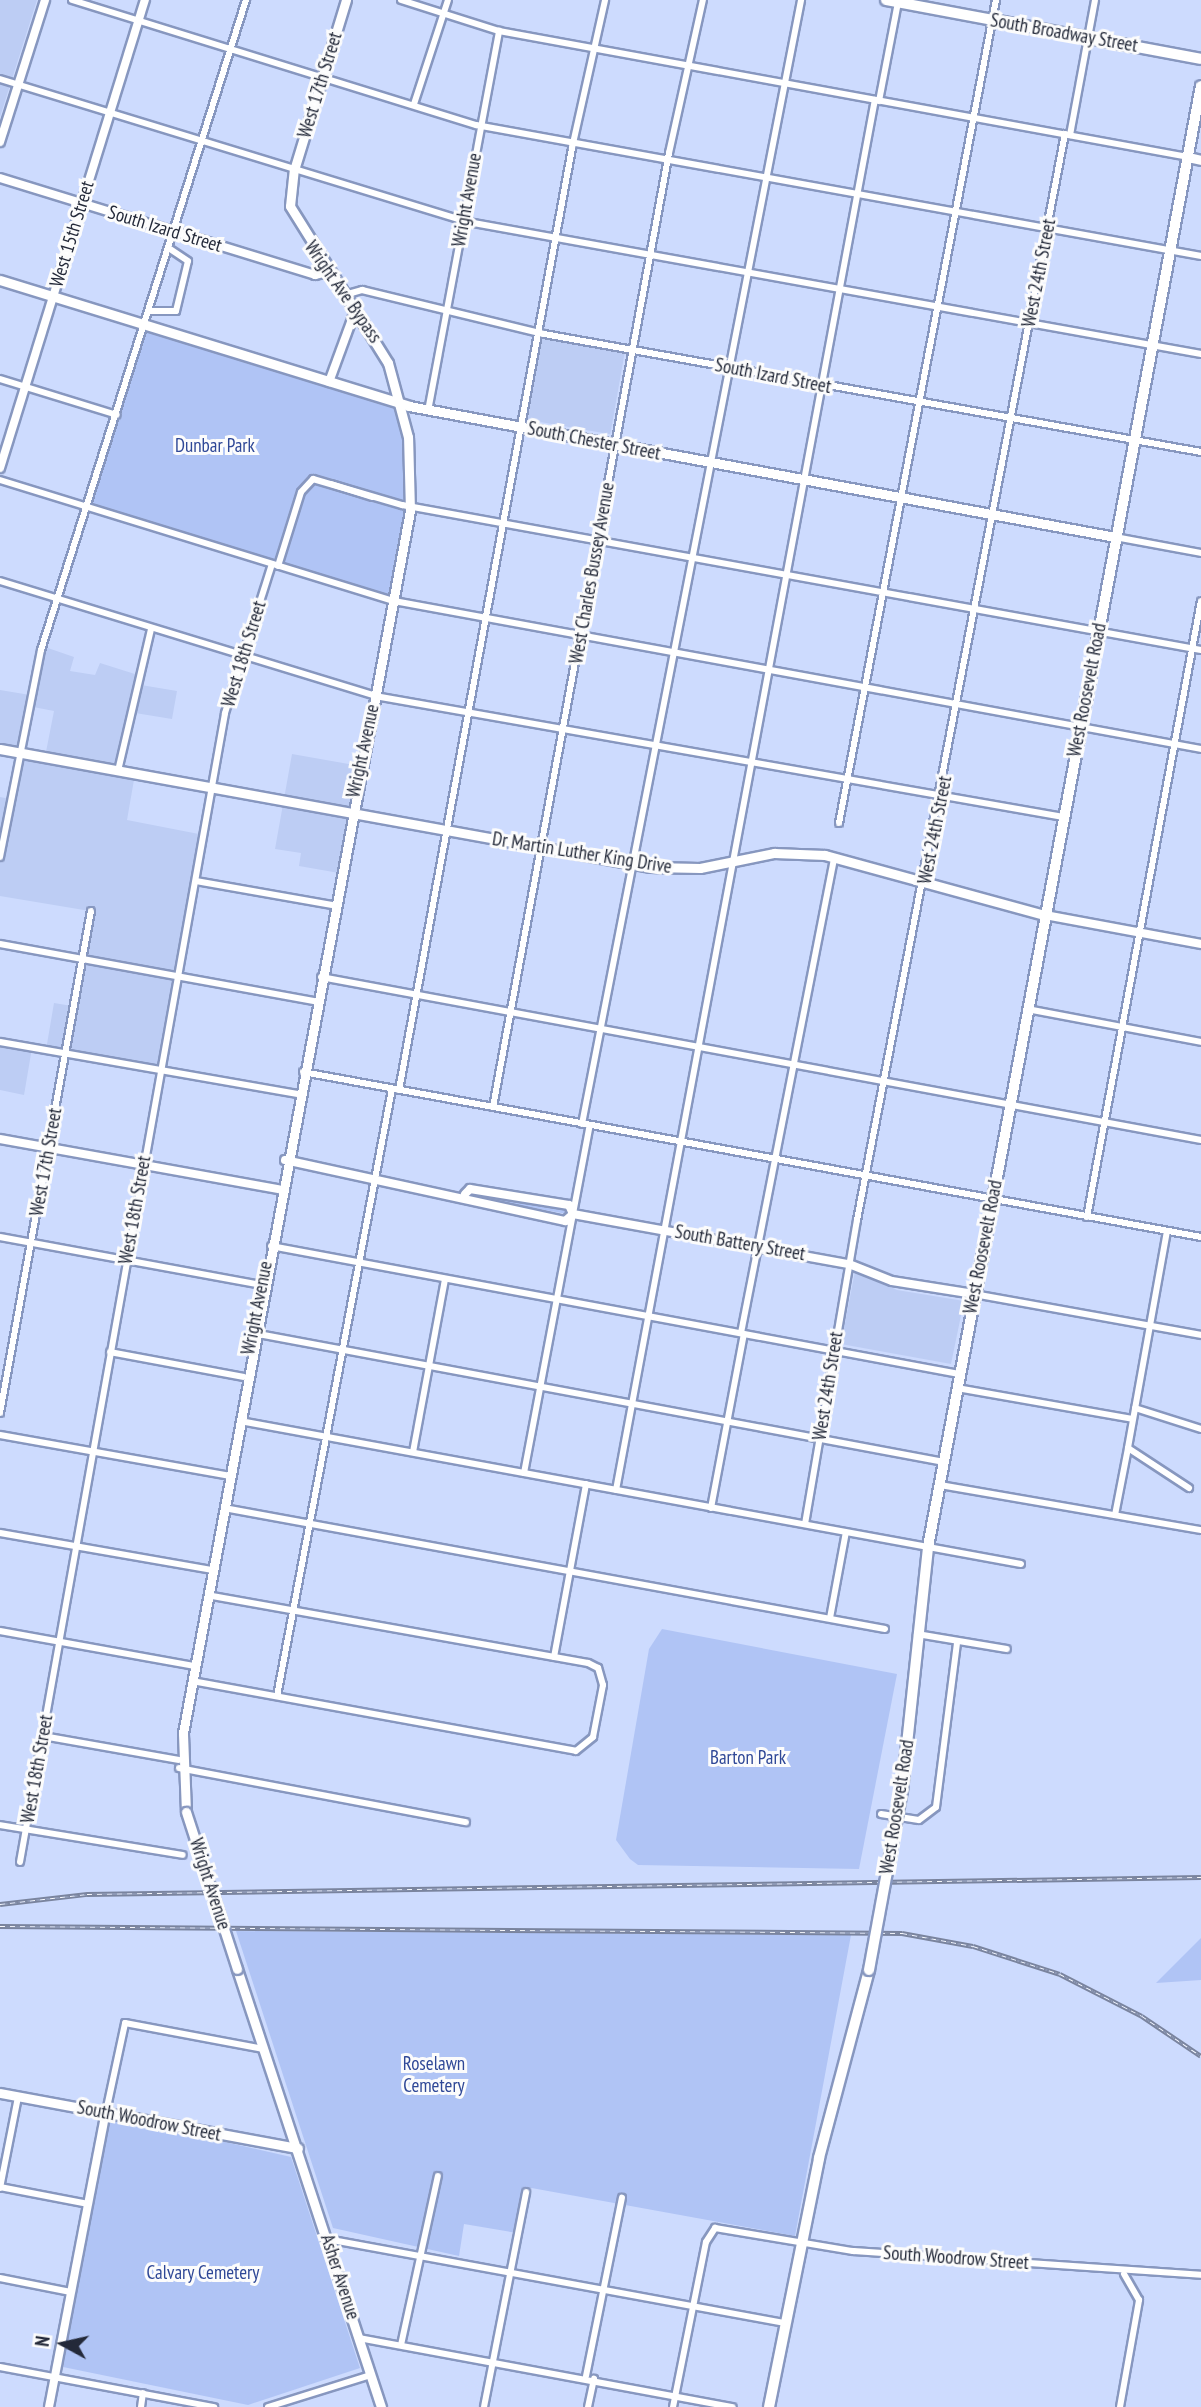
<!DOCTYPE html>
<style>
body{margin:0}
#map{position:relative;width:1201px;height:2407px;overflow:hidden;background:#cddbfe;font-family:"PT Sans Narrow",sans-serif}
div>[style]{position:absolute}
.built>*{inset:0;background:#bdcdf4;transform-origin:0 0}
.green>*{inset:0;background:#b0c4f5}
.roads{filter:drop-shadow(2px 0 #8797bf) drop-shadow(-2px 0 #8797bf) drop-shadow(0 2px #8797bf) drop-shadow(0 -2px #8797bf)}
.minor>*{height:6px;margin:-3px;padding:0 3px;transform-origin:3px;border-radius:3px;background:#fff}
.tertiary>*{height:8px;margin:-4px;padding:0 4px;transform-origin:4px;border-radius:4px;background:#fff}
.secondary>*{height:9px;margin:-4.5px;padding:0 4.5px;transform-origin:4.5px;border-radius:4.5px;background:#fff}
.primary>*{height:10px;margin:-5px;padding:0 5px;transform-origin:5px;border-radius:5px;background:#fff}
.rail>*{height:4.5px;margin-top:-2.25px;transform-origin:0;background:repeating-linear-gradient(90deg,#fcfcfc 0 5px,#7a849e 0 10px);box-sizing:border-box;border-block:2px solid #7a849e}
.bridges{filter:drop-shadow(2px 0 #8797bf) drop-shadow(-2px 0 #8797bf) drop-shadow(0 2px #8797bf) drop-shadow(0 -2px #8797bf)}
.secondary-bridge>*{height:9px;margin:-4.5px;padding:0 4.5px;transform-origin:4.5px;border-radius:4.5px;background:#fff}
.primary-bridge>*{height:10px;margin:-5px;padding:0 5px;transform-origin:5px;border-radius:5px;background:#fff}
span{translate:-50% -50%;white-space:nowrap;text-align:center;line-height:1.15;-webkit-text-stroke:6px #fcfcfc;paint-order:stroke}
.street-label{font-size:19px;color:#232939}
.park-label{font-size:19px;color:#2f4897}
.north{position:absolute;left:28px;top:2309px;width:70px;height:70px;-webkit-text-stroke:5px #fcfcfc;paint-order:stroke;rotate:278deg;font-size:19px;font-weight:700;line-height:28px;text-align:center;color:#232939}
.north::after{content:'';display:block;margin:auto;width:24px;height:32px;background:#232939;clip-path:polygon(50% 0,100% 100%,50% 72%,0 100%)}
</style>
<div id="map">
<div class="built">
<div style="clip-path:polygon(0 0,37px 0,0 117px)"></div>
<div style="left:542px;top:338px;width:84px;height:83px;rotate:10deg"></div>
<div style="clip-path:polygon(evenodd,42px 646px,74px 657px,70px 671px,95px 675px,100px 663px,138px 675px,135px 684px,177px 691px,172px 719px,129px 712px,118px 770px,135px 774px,127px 820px,204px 835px,160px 1071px,46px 1050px,54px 1003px,72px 1006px,90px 911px,0 896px,0 797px,10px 799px,19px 753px,0 749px,0 690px,30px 695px,42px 646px,28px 706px,54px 711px,45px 757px,19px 752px,28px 706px)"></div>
<div style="clip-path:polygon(292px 754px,360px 766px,339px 873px,299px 866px,301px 853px,275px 849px)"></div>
<div style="clip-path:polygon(0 1042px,32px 1048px,24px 1095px,0 1090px)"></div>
<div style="clip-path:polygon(855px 1271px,897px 1290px,964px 1301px,951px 1364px,841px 1344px)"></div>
</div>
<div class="green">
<div style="clip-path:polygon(145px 325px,402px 404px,410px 506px,394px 601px,89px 508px)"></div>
<div style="clip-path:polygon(470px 1192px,564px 1208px,567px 1214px,468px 1196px)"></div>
<div style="clip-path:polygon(662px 1629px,897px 1674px,859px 1869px,638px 1865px,630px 1859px,616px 1840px,649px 1649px)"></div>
<div style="clip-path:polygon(236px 1931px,851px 1935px,795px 2236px,526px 2187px,517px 2233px,464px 2224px,459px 2256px,333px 2228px)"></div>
<div style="clip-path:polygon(1201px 1938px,1201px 1980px,1156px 1983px)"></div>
<div style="clip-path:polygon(110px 2116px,291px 2157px,360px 2368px,248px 2405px,63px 2367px)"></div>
</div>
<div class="roads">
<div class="minor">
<div style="left:72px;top:0;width:423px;rotate:17.2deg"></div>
<div style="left:476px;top:125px;width:737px;rotate:10.24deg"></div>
<div style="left:401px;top:0;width:103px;rotate:17.6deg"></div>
<div style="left:499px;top:31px;width:700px;rotate:10.36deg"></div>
<div style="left:0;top:79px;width:489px;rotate:17deg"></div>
<div style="left:468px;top:222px;width:745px;rotate:10.21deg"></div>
<div style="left:879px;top:101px;width:101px;rotate:-79.1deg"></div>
<div style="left:414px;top:104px;width:109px;rotate:-71.9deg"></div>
<div style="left:1070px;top:135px;width:137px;rotate:-79.5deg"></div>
<div style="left:348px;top:294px;width:15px;rotate:-16deg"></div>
<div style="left:362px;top:290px;width:187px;rotate:13.6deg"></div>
<div style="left:544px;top:334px;width:668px;rotate:10.18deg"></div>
<div style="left:150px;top:311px;width:26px"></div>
<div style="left:176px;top:311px;width:51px;rotate:-76.5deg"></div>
<div style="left:188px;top:261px;width:23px;rotate:-146deg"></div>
<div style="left:0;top:379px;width:122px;rotate:17.1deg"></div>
<div style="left:428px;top:411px;width:387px;rotate:-79.4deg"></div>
<div style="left:0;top:480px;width:412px;rotate:17.1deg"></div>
<div style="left:394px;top:601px;width:820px;rotate:10.39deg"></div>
<div style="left:331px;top:484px;width:43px;rotate:17.6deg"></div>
<div style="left:1115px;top:537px;width:87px;rotate:10.5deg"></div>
<div style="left:278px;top:566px;width:77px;rotate:-72.7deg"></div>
<div style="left:301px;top:492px;width:18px;rotate:-47deg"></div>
<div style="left:313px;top:479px;width:93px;rotate:16.3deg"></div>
<div style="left:402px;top:505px;width:812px;rotate:10.29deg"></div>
<div style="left:0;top:581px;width:392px;rotate:17deg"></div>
<div style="left:375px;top:696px;width:699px;rotate:9.97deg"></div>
<div style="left:118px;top:771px;width:146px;rotate:-76.9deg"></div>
<div style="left:839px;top:823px;width:838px;rotate:-79.2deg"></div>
<div style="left:0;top:857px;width:211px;rotate:-78.8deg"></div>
<div style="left:41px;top:650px;width:682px;rotate:-72.5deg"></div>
<div style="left:196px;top:881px;width:138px;rotate:10deg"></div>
<div style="left:0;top:944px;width:320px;rotate:10.3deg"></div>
<div style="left:321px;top:977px;width:895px;rotate:10.49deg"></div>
<div style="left:1027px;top:1009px;width:177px;rotate:10.7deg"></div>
<div style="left:0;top:1042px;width:302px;rotate:9.9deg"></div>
<div style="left:303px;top:1072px;width:913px;rotate:10.41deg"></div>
<div style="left:399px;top:1090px;width:958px;rotate:-79.59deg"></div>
<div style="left:572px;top:148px;width:152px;rotate:-77.4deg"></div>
<div style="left:493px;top:1107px;width:970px;rotate:-79.55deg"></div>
<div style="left:669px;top:153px;width:157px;rotate:-77.5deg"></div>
<div style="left:582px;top:1124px;width:1145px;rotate:-78.97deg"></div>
<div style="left:1087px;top:1217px;width:626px;rotate:-79.52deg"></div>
<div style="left:1167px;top:1231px;width:220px;rotate:100.2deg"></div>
<div style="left:1128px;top:1448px;width:73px;rotate:33.3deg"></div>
<div style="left:0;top:1237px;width:265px;rotate:10.4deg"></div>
<div style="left:271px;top:1246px;width:700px;rotate:10.54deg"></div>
<div style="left:974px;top:1294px;width:231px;rotate:10.2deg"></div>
<div style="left:253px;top:1333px;width:703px;rotate:10.57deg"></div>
<div style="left:741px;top:1333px;width:485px;rotate:-78.9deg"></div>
<div style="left:110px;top:1352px;width:136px;rotate:10.6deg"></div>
<div style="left:957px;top:1388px;width:178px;rotate:10deg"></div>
<div style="left:1135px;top:1408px;width:69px;rotate:17.7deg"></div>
<div style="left:0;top:1413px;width:510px;rotate:-79.73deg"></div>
<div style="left:240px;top:1421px;width:794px;rotate:10.38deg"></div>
<div style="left:0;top:1435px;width:234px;rotate:10.1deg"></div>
<div style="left:413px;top:1452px;width:176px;rotate:-79.5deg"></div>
<div style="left:524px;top:1473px;width:354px;rotate:-79.3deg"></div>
<div style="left:940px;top:1485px;width:265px;rotate:9.8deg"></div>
<div style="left:616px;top:1490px;width:1414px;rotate:-79.45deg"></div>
<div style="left:224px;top:1508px;width:672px;rotate:10.37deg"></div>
<div style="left:711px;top:1508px;width:177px;rotate:-79.3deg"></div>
<div style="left:1115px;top:1515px;width:68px;rotate:-79deg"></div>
<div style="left:805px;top:1524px;width:308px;rotate:-80.3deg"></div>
<div style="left:857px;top:1220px;width:1106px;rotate:-79.16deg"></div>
<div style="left:0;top:1533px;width:216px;rotate:9.9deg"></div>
<div style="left:830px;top:1618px;width:87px;rotate:-79.5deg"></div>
<div style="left:0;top:1631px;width:198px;rotate:10.2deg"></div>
<div style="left:917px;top:1634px;width:91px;rotate:9.5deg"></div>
<div style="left:554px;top:1657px;width:176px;rotate:-79.5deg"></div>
<div style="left:192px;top:1681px;width:390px;rotate:10.3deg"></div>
<div style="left:576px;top:1751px;width:22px;rotate:-39deg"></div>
<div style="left:593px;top:1737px;width:53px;rotate:-79.1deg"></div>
<div style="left:603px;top:1685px;width:18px;rotate:-106deg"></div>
<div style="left:598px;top:1668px;width:11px;rotate:-153deg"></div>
<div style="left:588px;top:1663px;width:386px;rotate:-169.9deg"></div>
<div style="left:277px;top:1696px;width:618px;rotate:-79.27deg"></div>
<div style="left:43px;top:1736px;width:138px;rotate:10deg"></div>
<div style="left:179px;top:1768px;width:292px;rotate:10.7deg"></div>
<div style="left:881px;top:1814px;width:38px;rotate:9deg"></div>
<div style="left:919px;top:1820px;width:21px;rotate:-37deg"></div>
<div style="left:936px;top:1807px;width:166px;rotate:-82.7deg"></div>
<div style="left:0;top:1825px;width:185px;rotate:9.3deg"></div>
<div style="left:20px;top:1862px;width:1167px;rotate:-79.88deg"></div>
<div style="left:225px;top:713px;width:156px;rotate:-72.5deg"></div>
<div style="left:106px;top:2112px;width:91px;rotate:-77.9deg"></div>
<div style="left:125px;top:2023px;width:141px;rotate:10.6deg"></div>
<div style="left:0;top:2187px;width:90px;rotate:10.9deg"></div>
<div style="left:0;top:2188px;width:93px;rotate:-78.8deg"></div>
<div style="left:327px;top:2239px;width:467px;rotate:10.4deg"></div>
<div style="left:0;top:2278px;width:72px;rotate:11.2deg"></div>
<div style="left:359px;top:2338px;width:380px;rotate:10.5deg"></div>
<div style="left:401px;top:2345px;width:173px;rotate:-77.7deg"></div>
<div style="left:0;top:2367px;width:218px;rotate:10.6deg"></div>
<div style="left:586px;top:2376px;width:182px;rotate:-78.6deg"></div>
<div style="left:141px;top:2407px;width:14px;rotate:-82deg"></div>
<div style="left:268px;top:2407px;width:108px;rotate:-17.3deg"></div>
<div style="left:484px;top:2407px;width:219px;rotate:-78.9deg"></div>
<div style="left:588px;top:2407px;width:29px;rotate:-78deg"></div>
<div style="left:673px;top:2407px;width:168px;rotate:-78.7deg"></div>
<div style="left:706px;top:2242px;width:17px;rotate:-57deg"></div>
<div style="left:715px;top:2228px;width:140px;rotate:9.5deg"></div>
<div style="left:853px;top:2251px;width:349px;rotate:3.9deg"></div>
<div style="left:1120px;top:2407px;width:109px;rotate:-79.9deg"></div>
<div style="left:1139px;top:2300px;width:30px;rotate:-120deg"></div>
</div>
<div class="tertiary">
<div style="left:0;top:142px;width:149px;rotate:-72.4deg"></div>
<div style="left:0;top:178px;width:330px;rotate:17.1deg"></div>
<div style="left:315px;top:275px;width:16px;rotate:-14deg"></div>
<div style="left:329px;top:382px;width:81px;rotate:-69.8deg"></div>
<div style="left:0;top:468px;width:490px;rotate:-72.8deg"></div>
<div style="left:1045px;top:915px;width:159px;rotate:10.5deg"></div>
<div style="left:0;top:1139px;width:283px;rotate:10.2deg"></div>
<div style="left:285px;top:1160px;width:287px;rotate:12.3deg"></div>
<div style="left:565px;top:1221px;width:11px;rotate:-41deg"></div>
<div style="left:465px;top:1194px;width:7px;rotate:-45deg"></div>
<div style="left:470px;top:1189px;width:100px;rotate:9.2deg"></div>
<div style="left:569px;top:1205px;width:10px;rotate:66deg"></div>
<div style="left:573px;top:1214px;width:280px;rotate:10.3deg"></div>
<div style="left:849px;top:1264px;width:46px;rotate:21.6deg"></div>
<div style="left:892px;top:1281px;width:83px;rotate:9deg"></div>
<div style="left:49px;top:2407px;width:300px;rotate:-79.1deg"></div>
</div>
<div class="secondary">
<div style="left:1188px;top:157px;width:13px;rotate:13deg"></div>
<div style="left:0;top:280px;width:428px;rotate:17.1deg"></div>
<div style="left:409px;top:406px;width:718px;rotate:10.51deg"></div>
<div style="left:0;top:749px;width:661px;rotate:10.29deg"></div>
<div style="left:650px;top:867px;width:50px;rotate:1.1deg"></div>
<div style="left:700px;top:868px;width:76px;rotate:-11.5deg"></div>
<div style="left:774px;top:853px;width:51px;rotate:2.2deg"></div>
<div style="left:825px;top:855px;width:228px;rotate:15.3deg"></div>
<div style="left:186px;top:1812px;width:79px;rotate:-92.2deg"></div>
<div style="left:183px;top:1733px;width:1243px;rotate:-79.48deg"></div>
<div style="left:410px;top:511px;width:74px;rotate:-91.5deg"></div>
<div style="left:408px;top:437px;width:77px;rotate:-105.1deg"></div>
<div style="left:388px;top:363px;width:185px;rotate:-122deg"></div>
<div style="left:290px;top:206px;width:36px;rotate:-84deg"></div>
<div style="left:294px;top:170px;width:178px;rotate:-73deg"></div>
<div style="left:237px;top:1969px;width:461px;rotate:71.8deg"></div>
<div style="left:0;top:2093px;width:303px;rotate:10.5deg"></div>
</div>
<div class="primary">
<div style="left:886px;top:0;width:320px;rotate:10.6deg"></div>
<div style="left:902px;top:1791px;width:245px;rotate:-83.9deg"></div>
<div style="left:928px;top:1547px;width:1486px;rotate:-79.42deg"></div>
<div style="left:769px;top:2407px;width:254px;rotate:-78.6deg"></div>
<div style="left:819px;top:2158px;width:195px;rotate:-75.1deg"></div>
</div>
</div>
<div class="rail">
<div style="left:0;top:1904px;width:88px;rotate:-6.6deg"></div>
<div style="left:87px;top:1894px;width:1114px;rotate:-0.87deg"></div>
<div style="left:0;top:1926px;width:902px;rotate:0.44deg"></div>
<div style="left:902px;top:1933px;width:72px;rotate:10.4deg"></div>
<div style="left:973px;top:1946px;width:91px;rotate:17.8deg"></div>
<div style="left:1060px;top:1974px;width:92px;rotate:27.1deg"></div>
<div style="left:1142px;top:2016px;width:71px;rotate:34.1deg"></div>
</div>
<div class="bridges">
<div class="secondary-bridge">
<div style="left:186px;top:1812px;width:165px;rotate:72deg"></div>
</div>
<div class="primary-bridge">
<div style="left:869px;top:1970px;width:182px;rotate:-79.6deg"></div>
</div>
</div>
<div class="street-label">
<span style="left:1064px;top:33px;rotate:10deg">South Broadway Street</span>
<span style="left:320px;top:85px;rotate:-73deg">West 17th Street</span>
<span style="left:467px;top:200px;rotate:-80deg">Wright Avenue</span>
<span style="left:165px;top:229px;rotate:17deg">South Izard Street</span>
<span style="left:72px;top:234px;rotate:-73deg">West 15th Street</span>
<span style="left:1039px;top:273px;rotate:-79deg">West 24th Street</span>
<span style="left:343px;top:292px;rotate:55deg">Wright Ave Bypass</span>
<span style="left:773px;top:376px;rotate:11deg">South Izard Street</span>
<span style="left:594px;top:441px;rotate:11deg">South Chester Street</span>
<span style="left:592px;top:573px;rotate:-80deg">West Charles Bussey Avenue</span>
<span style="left:244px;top:654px;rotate:-73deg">West 18th Street</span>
<span style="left:1087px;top:690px;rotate:-79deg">West Roosevelt Road</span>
<span style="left:363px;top:751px;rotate:-78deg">Wright Avenue</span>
<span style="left:935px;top:830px;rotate:-79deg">West 24th Street</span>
<span style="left:582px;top:853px;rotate:9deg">Dr Martin Luther King Drive</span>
<span style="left:46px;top:1162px;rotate:-80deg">West 17th Street</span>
<span style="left:135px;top:1210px;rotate:-80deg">West 18th Street</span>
<span style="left:740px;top:1243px;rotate:10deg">South Battery Street</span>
<span style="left:983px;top:1247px;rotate:-79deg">West Roosevelt Road</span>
<span style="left:257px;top:1308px;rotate:-79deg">Wright Avenue</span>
<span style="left:828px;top:1386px;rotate:-81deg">West 24th Street</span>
<span style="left:37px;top:1769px;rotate:-80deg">West 18th Street</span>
<span style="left:897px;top:1807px;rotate:-81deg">West Roosevelt Road</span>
<span style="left:210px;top:1884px;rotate:72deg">Wright Avenue</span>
<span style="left:149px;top:2121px;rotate:11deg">South Woodrow Street</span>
<span style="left:956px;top:2258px;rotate:4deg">South Woodrow Street</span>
<span style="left:340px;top:2277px;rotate:72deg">Asher Avenue</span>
</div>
<div class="park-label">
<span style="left:215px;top:446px">Dunbar Park</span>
<span style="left:748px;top:1758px">Barton Park</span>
<span style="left:434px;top:2075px">Roselawn<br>Cemetery</span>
<span style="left:203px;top:2273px">Calvary Cemetery</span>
</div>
<div class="north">N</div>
</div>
